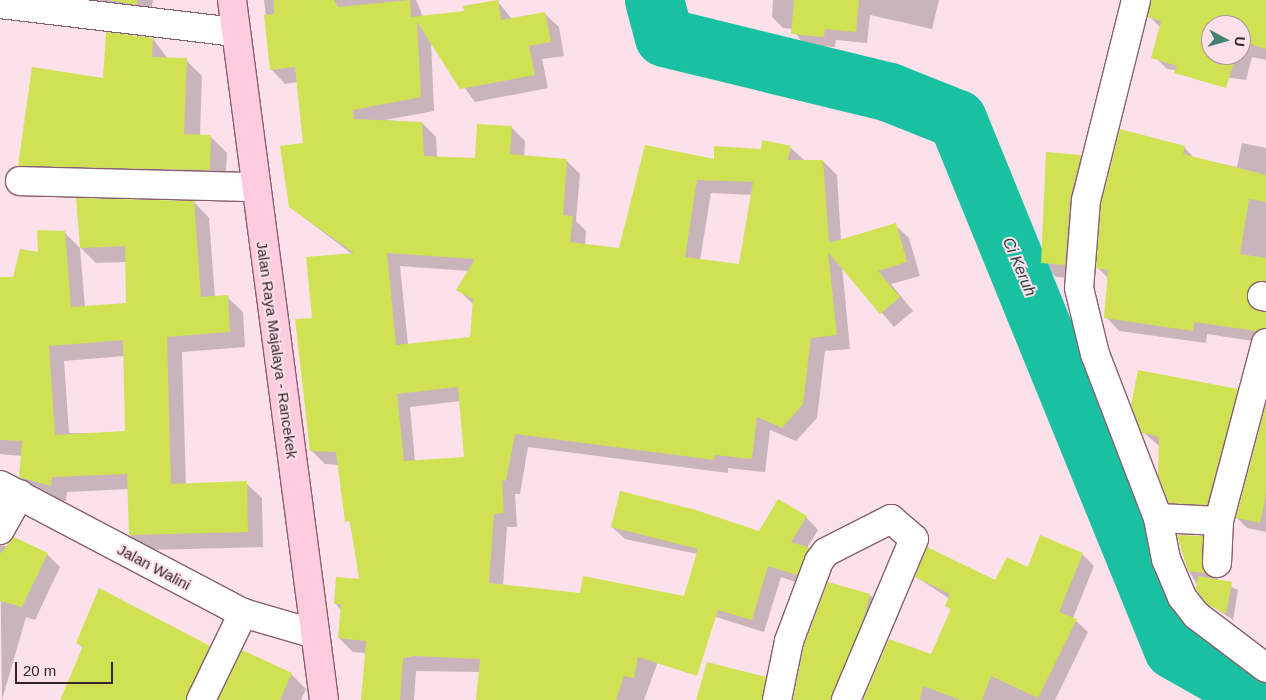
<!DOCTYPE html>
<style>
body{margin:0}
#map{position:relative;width:1266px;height:700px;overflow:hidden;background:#fce1ea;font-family:Arial,sans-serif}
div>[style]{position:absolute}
.shadow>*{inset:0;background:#0003}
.river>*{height:59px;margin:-29.5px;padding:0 29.5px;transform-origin:29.5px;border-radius:29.5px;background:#1ac0a2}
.building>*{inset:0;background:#d0e153}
.roads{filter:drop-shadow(1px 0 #865f6d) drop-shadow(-1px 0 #865f6d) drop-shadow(0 1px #865f6d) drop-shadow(0 -1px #865f6d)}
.minor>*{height:28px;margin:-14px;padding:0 14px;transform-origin:14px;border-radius:14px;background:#fff}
.major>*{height:28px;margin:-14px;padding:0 14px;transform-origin:14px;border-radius:14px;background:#ffccdf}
span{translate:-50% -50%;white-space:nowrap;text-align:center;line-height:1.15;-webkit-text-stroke:4px #fce1ea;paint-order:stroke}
.street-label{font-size:15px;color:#34242a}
.water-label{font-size:16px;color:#23413a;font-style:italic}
.north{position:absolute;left:1201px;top:15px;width:50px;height:50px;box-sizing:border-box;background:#fce1ea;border:1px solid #ac959d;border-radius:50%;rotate:96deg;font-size:14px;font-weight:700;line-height:20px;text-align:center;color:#34242a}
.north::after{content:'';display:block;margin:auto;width:18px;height:22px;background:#428373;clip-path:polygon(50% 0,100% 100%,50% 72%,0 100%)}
.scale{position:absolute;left:15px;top:662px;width:98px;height:22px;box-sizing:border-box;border:2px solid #34242a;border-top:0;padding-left:6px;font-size:15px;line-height:18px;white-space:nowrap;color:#34242a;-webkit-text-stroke:4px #fce1ea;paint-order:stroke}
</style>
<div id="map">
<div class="shadow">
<div style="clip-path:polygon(52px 0,153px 0,150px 18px)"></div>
<div style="clip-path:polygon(evenodd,264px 0,416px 0,423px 17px,465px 12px,498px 2px,512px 19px,545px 14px,559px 27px,564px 56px,542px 59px,548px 88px,475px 102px,431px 41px,434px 111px,385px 120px,422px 123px,436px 137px,437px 158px,476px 159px,511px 127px,525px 141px,524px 156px,566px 160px,580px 174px,576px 221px,586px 231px,585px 245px,620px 249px,715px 160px,790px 147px,805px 161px,823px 161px,837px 175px,841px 241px,895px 225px,909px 238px,920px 276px,891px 284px,913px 311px,894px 327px,842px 266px,850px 349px,825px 351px,817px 418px,796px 441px,770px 430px,765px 472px,728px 468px,728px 473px,528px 447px,520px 494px,515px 494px,517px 527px,507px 527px,503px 586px,678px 607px,644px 700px,477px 700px,480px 672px,416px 671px,414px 700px,362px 700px,366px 653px,353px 652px,339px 638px,341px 610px,335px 603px,361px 581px,339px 465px,325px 464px,311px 450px,313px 319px,352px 254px,290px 207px,304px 145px,297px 82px,285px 84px,272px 70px,264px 0,711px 193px,753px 195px,740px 265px,700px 260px,711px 193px,264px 0,400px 266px,469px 271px,458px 289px,473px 304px,471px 338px,408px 345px,400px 266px,264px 0,461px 401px,465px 458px,415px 461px,410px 407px,461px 401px)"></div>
<div style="clip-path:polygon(773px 0,939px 0,932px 29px,870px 15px,867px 43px,836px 40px,835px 47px,804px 45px,793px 29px,783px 28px,772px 17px)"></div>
<div style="clip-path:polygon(evenodd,1149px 0,1266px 0,1266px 60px,1252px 57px,1246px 80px,1167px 69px,1153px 55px,1161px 28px,1149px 16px,1149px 0,1211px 25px,1241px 25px,1241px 55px,1211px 55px,1211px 25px)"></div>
<div style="clip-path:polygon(153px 39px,168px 59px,186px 60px,202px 76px,200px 136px,211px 137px,227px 153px,225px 186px,35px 181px,19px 166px,105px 80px)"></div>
<div style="clip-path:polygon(1242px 143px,1266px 148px,1266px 299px,1259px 305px,1266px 312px,1266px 343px,1207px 334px,1206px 343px,1119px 331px,1106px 317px,1108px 278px,1098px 268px,1184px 147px,1194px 158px,1237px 167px)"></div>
<div style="clip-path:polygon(1081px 156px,1095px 170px,1079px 278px,1056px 277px,1042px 263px)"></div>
<div style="clip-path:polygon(evenodd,194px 202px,209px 218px,215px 298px,227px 297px,243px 312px,245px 347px,182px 352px,186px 485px,246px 483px,262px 498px,263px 547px,146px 550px,130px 535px,128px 489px,67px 492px,66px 501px,49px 500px,20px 477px,22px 456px,0 454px,0 278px,14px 279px,64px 232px,80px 248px,85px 307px,128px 304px,127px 262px,96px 263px,81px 248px,194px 202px,124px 356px,127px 433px,69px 433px,64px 361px,124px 356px)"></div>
<div style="clip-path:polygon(1237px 390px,1250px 403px,1220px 517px,1183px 516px,1170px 502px,1159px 446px,1143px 432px)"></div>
<div style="clip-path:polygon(1266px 409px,1266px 532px,1247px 528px,1237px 518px)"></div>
<div style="clip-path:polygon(806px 517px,818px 530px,807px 548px,821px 561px,809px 587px,781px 577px,764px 632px,710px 615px,707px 556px,625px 539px,612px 527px,759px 533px)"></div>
<div style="clip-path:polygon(1202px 537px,1216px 551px,1218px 581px,1238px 590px,1233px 620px,1208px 603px,1189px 571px)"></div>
<div style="clip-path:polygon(0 545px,47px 554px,60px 567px,35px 620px,26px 617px,2px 700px)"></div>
<div style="clip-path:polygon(1082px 554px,1094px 566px,1073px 618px,1088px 632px,1055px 700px,864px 700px,931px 655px,952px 610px,947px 606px,950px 599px,916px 577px,996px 582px)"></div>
<div style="clip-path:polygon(870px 595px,882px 607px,846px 700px,794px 700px)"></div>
<div style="clip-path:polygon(78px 643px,209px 647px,224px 662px,206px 700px,61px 700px,83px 648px)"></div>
<div style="clip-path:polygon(291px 674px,306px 689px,301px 700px,220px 700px)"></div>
<div style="clip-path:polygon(765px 678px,777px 690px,776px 700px,698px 700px)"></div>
</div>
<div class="river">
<div style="left:654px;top:0;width:38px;rotate:75deg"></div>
<div style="left:664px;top:37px;width:232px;rotate:13.7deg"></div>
<div style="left:889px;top:92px;width:73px;rotate:21.7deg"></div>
<div style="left:957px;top:119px;width:572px;rotate:67.83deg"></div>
<div style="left:1173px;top:649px;width:77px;rotate:29.6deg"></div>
<div style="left:1240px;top:687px;width:15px;rotate:58deg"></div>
</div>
<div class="building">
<div style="clip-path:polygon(109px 0,137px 0,137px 5px)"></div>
<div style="clip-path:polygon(evenodd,274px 0,334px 0,338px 7px,410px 0,411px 17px,464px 11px,463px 6px,498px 0,501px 20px,545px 12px,551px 42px,529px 46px,535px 75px,460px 89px,417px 22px,421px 97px,353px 110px,354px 119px,422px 122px,424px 156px,475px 158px,477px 124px,512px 126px,510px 154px,567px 159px,563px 215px,573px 216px,570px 242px,619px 248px,645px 145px,714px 159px,714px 146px,761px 149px,762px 140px,791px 146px,788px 160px,823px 160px,829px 243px,896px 223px,907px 262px,878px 271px,900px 297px,880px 314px,828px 252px,837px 335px,811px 338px,803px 404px,782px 428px,757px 417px,752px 459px,715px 455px,714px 460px,515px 434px,506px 481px,502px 480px,504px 513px,494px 514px,489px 583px,580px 593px,583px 576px,684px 596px,698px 549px,611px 527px,620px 491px,696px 510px,759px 531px,778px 499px,807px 516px,791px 542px,810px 548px,797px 575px,768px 566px,752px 620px,718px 610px,697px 676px,638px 657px,634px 678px,624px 676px,616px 700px,476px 700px,480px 659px,414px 656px,403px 658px,400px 700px,361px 700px,366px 641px,338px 638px,341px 604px,334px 604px,336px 577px,359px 579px,350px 521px,345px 522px,336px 452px,310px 451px,295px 319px,312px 318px,306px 257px,354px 253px,289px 207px,280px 146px,303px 143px,295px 67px,270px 70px,264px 15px,274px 14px,274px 0,697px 180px,753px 182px,739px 264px,685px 257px,697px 180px,274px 0,387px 253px,475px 259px,456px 290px,473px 299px,470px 337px,396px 345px,387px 253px,274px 0,458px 387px,464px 457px,404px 461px,397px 394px,458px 387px)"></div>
<div style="clip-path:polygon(794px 0,859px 0,856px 32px,825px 29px,824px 37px,791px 34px)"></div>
<div style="clip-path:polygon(1151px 0,1266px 0,1266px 49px,1241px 41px,1241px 25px,1211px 25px,1211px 55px,1236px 55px,1226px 88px,1174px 73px,1177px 66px,1151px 58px,1161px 21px,1148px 17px)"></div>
<div style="clip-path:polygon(106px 32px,153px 38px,152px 57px,187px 58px,184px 134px,211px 135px,210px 170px,18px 166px,32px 67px,103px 78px)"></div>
<div style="clip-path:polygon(1120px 129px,1185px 146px,1183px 154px,1266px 175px,1266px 202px,1249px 199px,1240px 254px,1266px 258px,1266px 281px,1251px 285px,1247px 293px,1251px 307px,1266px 312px,1266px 328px,1256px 331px,1194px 322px,1193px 331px,1104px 318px,1108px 270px,1096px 268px,1101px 203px)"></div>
<div style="clip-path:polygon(1046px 152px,1081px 155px,1070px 199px,1065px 265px,1041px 263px)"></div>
<div style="clip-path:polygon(evenodd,76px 198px,194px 201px,201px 297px,228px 295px,230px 332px,167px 337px,171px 484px,247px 481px,248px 532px,129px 535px,127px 474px,52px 477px,51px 486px,19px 477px,22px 441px,0 440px,0 277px,13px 277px,20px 249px,38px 252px,37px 230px,65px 231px,71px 307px,126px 303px,125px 246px,80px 248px,76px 198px,123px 340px,125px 431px,55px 435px,49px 346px,123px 340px)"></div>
<div style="clip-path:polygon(1138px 370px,1238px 389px,1207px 505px,1169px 503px,1158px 476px,1159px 440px,1157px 436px,1142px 433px,1131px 405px)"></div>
<div style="clip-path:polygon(1266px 404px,1266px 494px,1260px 523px,1236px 518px)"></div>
<div style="clip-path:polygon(1040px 535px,1083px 553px,1059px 612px,1077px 619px,1038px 698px,991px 676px,982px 700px,960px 700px,923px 686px,920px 700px,863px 700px,889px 639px,931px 654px,951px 609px,945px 606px,950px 594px,915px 577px,927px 547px,995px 580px,1007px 557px,1028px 567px)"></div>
<div style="clip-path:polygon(1177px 535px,1203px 536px,1205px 573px,1188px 571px)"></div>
<div style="clip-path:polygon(14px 537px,48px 553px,22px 607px,0 601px,0 554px)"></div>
<div style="clip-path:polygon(1198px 576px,1232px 582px,1226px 614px,1207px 604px,1196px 589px)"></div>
<div style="clip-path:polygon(828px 582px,870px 594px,864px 618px,831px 700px,793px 700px,804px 645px)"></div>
<div style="clip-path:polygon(99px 588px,210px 646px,186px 700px,60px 700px,83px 646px,76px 643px)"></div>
<div style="clip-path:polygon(242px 650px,292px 673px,280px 700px,218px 700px)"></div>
<div style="clip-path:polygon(707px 662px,766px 677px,762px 700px,696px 700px)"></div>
</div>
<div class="roads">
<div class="minor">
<div style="left:1136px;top:0;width:206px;rotate:104deg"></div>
<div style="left:1086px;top:200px;width:88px;rotate:94.5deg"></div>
<div style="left:1079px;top:288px;width:68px;rotate:76.4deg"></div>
<div style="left:1095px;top:354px;width:176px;rotate:69deg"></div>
<div style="left:1158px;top:518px;width:42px;rotate:79deg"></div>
<div style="left:1166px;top:559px;width:41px;rotate:67.2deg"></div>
<div style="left:1182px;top:597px;width:23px;rotate:52deg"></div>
<div style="left:1196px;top:615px;width:88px;rotate:37.1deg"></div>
<div style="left:0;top:4px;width:237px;rotate:6.8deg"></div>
<div style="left:20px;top:181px;width:234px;rotate:1.5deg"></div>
<div style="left:1262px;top:296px;width:4px;rotate:14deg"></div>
<div style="left:0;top:485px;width:275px;rotate:27.8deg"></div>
<div style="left:243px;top:613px;width:75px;rotate:16.3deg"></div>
<div style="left:1158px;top:518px;width:61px;rotate:2.8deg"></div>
<div style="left:0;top:530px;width:41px;rotate:-60.9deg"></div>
<div style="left:1217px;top:563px;width:42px;rotate:-87.3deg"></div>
<div style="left:1219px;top:521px;width:184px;rotate:-75.2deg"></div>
<div style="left:201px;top:700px;width:97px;rotate:-64.2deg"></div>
<div style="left:777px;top:700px;width:60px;rotate:-78.5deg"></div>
<div style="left:789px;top:641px;width:85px;rotate:-69.4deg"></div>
<div style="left:819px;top:561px;width:11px;rotate:-52deg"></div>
<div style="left:826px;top:552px;width:73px;rotate:-26.9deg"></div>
<div style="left:891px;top:519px;width:30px;rotate:41deg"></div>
<div style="left:914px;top:539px;width:175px;rotate:112.9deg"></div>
</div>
<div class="major">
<div style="left:232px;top:0;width:706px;rotate:82.51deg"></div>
</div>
</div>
<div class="street-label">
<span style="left:277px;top:350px;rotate:82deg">Jalan Raya Majalaya - Rancekek</span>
<span style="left:154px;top:567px;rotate:28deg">Jalan Walini</span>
</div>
<div class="water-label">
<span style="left:1019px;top:267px;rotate:67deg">Ci Keruh</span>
</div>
<div class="north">U</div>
<div class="scale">20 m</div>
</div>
